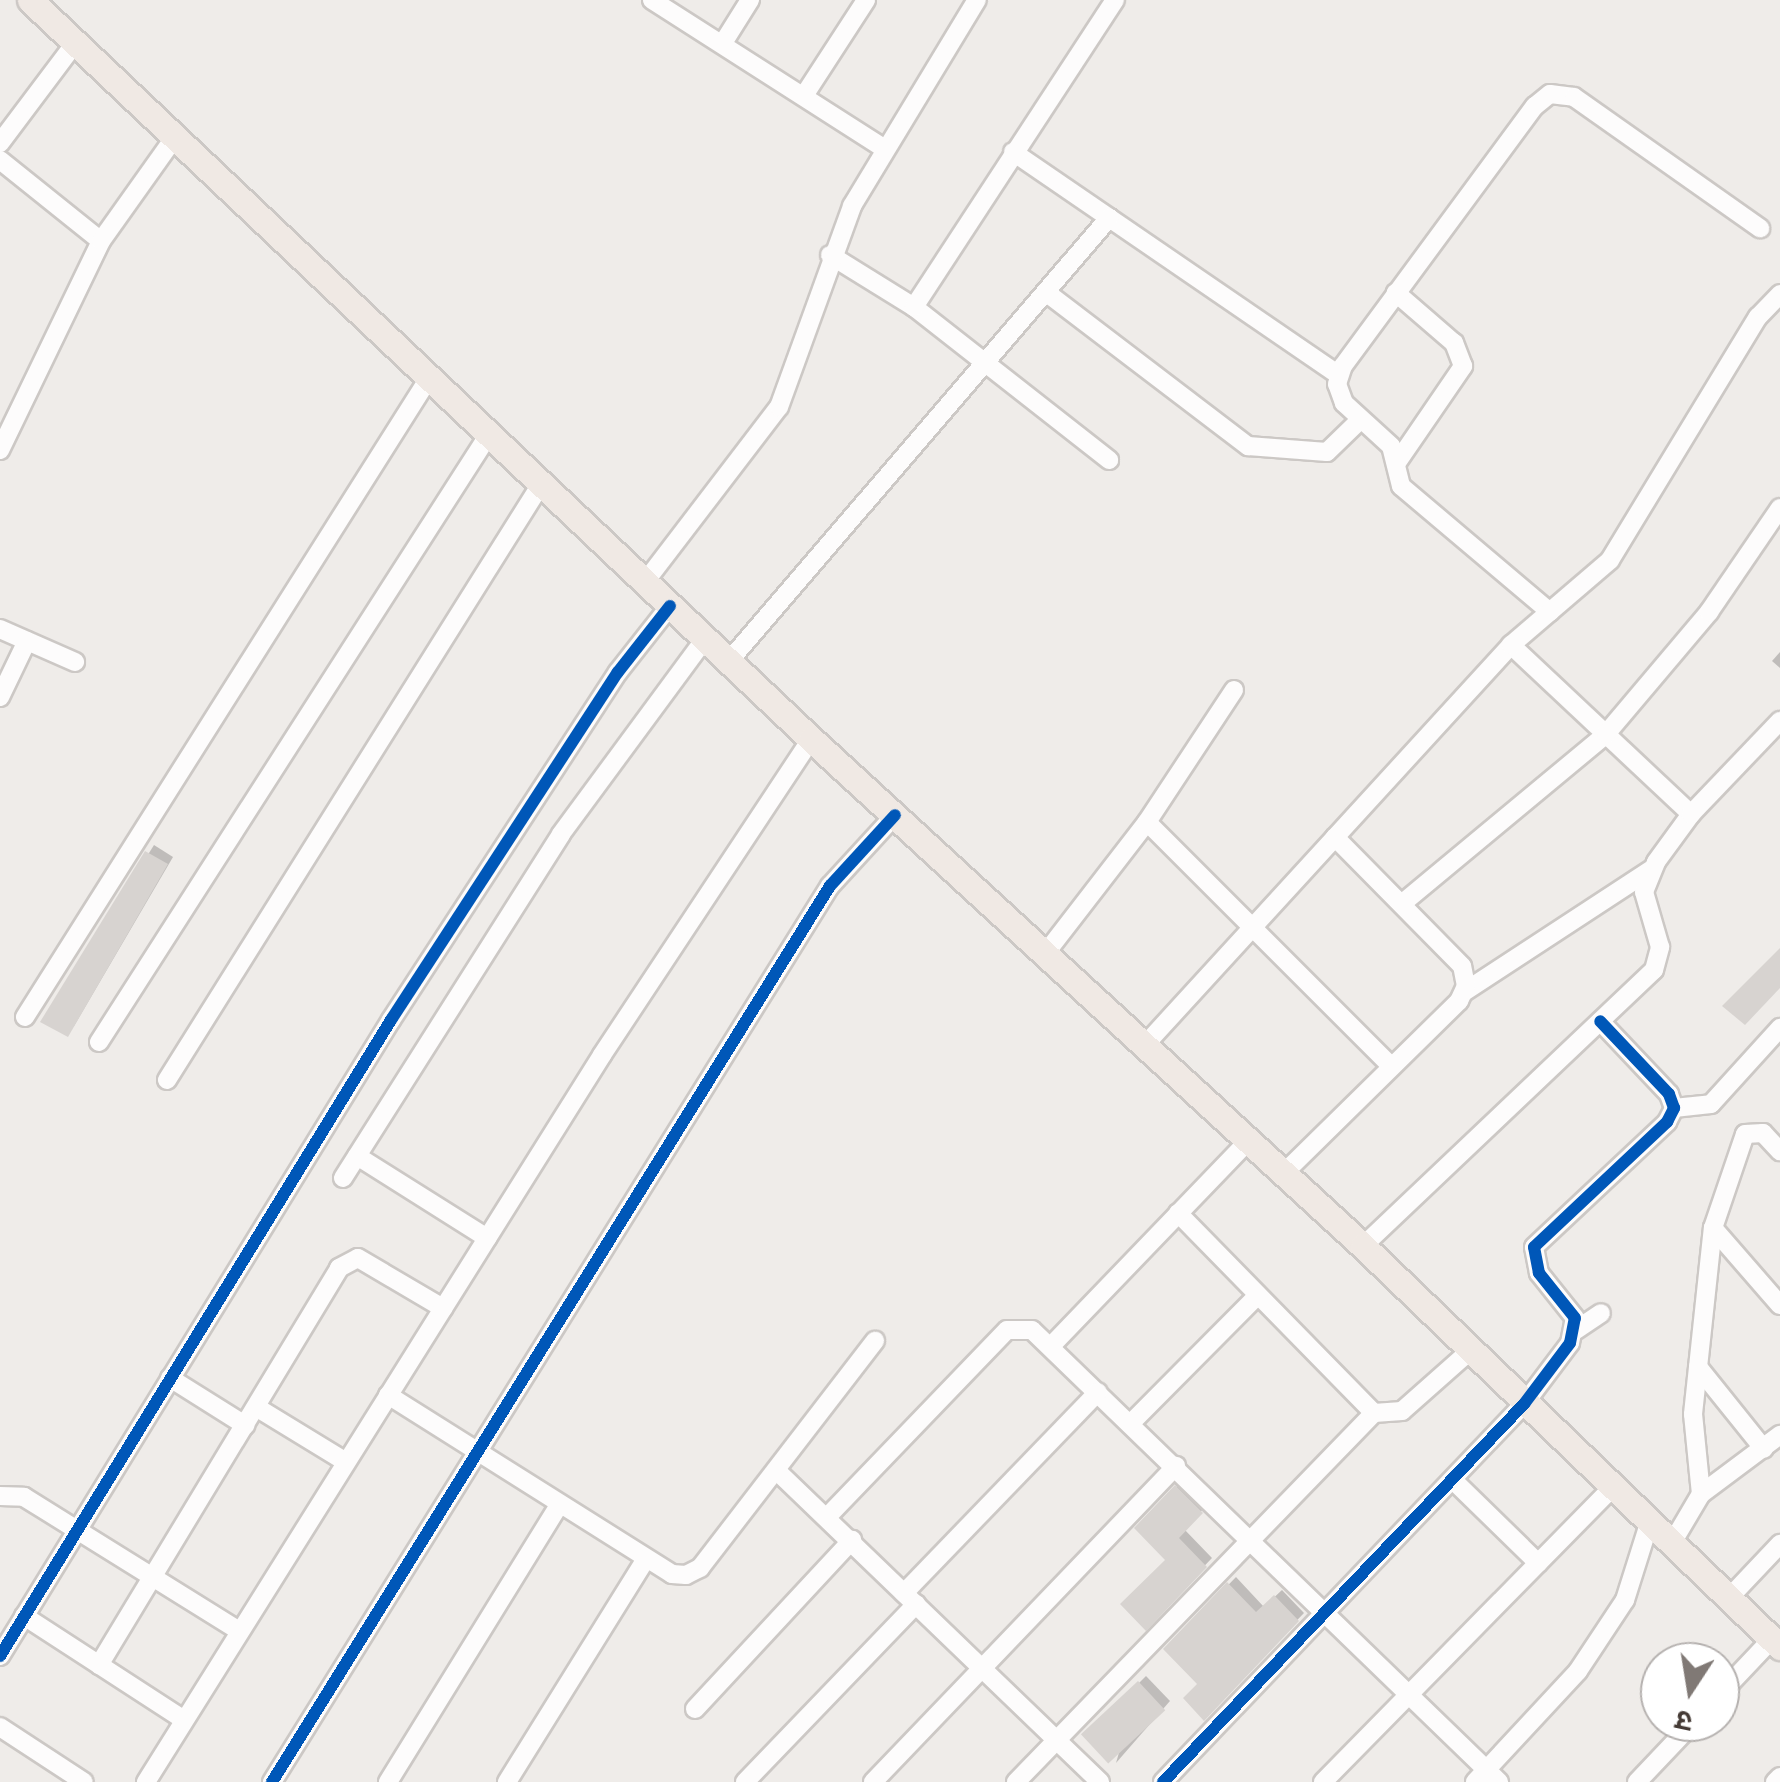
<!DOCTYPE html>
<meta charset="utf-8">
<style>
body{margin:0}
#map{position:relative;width:1780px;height:1782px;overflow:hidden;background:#efece9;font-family:"Alegreya Sans","Noto Sans Devanagari",sans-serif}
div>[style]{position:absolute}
.shadow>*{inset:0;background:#0003}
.building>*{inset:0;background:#d7d3d0;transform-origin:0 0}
.roads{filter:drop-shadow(2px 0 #ccc8c5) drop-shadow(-2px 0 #ccc8c5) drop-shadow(0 2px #ccc8c5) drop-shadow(0 -2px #ccc8c5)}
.street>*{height:18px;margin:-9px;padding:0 9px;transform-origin:9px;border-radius:9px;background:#fdfcfc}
.primary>*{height:25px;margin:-12.5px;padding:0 12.5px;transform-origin:12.5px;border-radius:12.5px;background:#f0e9e4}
.cycleway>*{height:12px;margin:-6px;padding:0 6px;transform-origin:6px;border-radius:6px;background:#0057b8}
span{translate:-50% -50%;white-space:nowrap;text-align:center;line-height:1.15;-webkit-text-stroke:10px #fff;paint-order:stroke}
.north{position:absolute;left:1640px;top:1642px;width:100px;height:100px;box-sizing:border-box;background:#fff;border:2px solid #b5b1af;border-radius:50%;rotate:192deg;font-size:28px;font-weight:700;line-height:40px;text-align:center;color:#453b36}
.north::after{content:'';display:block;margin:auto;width:35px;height:45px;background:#807975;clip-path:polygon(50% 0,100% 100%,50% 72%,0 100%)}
</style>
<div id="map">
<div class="shadow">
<div style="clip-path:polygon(1780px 652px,1780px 668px,1772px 661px)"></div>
<div style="clip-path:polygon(154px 845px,173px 857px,74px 1026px,67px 1033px,44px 1021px)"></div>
<div style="clip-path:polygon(1183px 1480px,1208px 1504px,1184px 1529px,1212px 1558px,1146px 1627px,1168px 1560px,1137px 1528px)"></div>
<div style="clip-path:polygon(1236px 1577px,1264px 1607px,1282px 1590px,1304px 1613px,1204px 1717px,1200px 1684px,1166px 1649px)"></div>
<div style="clip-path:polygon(1146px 1676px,1170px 1701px,1116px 1763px,1139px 1683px)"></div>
</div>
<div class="building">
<div style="clip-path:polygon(145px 851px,168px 864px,68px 1037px,40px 1022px)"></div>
<div style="clip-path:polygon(1780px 948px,1780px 988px,1745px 1025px,1722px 1006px)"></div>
<div style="clip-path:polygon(1175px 1485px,1203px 1513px,1179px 1538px,1207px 1567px,1146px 1631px,1120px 1604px,1165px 1560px,1134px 1528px)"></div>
<div style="clip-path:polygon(1227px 1582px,1256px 1612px,1274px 1595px,1299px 1621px,1204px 1721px,1183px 1698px,1197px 1684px,1163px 1649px)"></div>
<div style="left:1138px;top:1681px;width:40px;height:78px;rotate:47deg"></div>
</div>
<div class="roads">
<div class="street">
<div style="left:652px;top:0;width:274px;rotate:32.6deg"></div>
<div style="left:723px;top:43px;width:51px;rotate:-57.9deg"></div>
<div style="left:805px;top:94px;width:112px;rotate:-57deg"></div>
<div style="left:0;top:143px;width:125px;rotate:-53.1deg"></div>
<div style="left:1013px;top:152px;width:395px;rotate:34.4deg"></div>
<div style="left:0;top:160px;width:129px;rotate:38.7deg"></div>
<div style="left:830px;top:255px;width:99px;rotate:31.8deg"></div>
<div style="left:914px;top:307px;width:248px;rotate:38.1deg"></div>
<div style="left:1047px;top:293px;width:253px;rotate:37.3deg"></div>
<div style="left:1248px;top:446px;width:79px;rotate:4.3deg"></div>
<div style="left:1327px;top:452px;width:47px;rotate:-44.1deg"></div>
<div style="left:914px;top:307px;width:367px;rotate:-56.8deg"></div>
<div style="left:0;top:450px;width:232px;rotate:-64.2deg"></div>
<div style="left:101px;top:241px;width:128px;rotate:-54.6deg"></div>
<div style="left:1396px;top:464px;width:119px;rotate:-55.6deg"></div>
<div style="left:1463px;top:366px;width:25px;rotate:-111deg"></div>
<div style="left:1454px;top:343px;width:77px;rotate:-139.2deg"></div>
<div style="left:645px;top:582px;width:220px;rotate:-52.6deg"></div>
<div style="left:779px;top:407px;width:214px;rotate:-70deg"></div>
<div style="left:852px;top:206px;width:241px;rotate:-58.8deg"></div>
<div style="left:1550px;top:612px;width:195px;rotate:-139.8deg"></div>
<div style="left:1401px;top:486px;width:41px;rotate:-104deg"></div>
<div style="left:1391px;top:446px;width:64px;rotate:-137.5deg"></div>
<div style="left:1344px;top:403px;width:20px;rotate:-110deg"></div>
<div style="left:1337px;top:384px;width:19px;rotate:-72deg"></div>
<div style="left:1343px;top:366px;width:323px;rotate:-53.6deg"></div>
<div style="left:1535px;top:106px;width:19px;rotate:-39deg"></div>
<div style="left:1550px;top:94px;width:24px;rotate:7deg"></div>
<div style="left:1574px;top:97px;width:228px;rotate:35.2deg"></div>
<div style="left:0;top:629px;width:82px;rotate:23.7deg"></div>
<div style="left:1511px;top:645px;width:247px;rotate:43.2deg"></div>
<div style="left:729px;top:661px;width:584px;rotate:-49.38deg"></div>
<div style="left:0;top:697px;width:62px;rotate:-64.3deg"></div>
<div style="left:1147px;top:822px;width:344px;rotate:45deg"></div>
<div style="left:1404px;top:902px;width:263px;rotate:-39.7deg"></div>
<div style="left:1606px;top:734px;width:160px;rotate:-49.8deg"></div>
<div style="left:1709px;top:612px;width:126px;rotate:-55.7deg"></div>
<div style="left:1045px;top:954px;width:167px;rotate:-52.3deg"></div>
<div style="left:1147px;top:822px;width:158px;rotate:-56.6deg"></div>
<div style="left:1464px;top:992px;width:225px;rotate:-33.2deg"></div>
<div style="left:25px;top:1017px;width:756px;rotate:-57.7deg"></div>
<div style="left:99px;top:1042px;width:722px;rotate:-57.32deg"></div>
<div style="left:1144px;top:1046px;width:544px;rotate:-47.53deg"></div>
<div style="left:1511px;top:645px;width:130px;rotate:-40.6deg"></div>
<div style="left:1610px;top:560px;width:285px;rotate:-58.7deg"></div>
<div style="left:1758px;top:317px;width:32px;rotate:-46deg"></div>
<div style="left:167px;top:1080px;width:704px;rotate:-57.89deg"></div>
<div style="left:1674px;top:1108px;width:37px;rotate:-6deg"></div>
<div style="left:1711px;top:1104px;width:103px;rotate:-47.8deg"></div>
<div style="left:357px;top:1156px;width:154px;rotate:32.2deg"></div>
<div style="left:1283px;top:1174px;width:247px;rotate:-44.5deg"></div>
<div style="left:1459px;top:1001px;width:17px;rotate:-65deg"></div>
<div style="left:1466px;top:986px;width:20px;rotate:-101deg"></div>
<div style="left:1462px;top:966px;width:181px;rotate:-134.6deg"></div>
<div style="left:343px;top:1178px;width:407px;rotate:-57.6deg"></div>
<div style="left:561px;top:834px;width:242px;rotate:-53.6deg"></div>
<div style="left:1178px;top:1213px;width:280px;rotate:45.6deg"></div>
<div style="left:1374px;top:1413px;width:28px;rotate:-4deg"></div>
<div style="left:1402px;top:1411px;width:92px;rotate:-41.5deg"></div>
<div style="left:1713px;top:1228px;width:102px;rotate:49deg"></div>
<div style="left:1363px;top:1246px;width:401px;rotate:-43.5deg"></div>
<div style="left:1654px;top:970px;width:24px;rotate:-75deg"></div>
<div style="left:1660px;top:947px;width:57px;rotate:-106.2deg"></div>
<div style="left:1644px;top:892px;width:32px;rotate:-68deg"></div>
<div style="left:1656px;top:862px;width:59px;rotate:-53.9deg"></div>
<div style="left:1691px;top:814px;width:129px;rotate:-46.3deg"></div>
<div style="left:1576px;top:1330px;width:30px;rotate:-34deg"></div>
<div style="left:1051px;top:1346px;width:284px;rotate:-46.1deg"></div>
<div style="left:1698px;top:1367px;width:105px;rotate:51.2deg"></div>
<div style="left:170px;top:1378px;width:89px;rotate:32.1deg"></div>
<div style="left:388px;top:1395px;width:336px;rotate:32.2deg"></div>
<div style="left:672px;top:1574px;width:14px;rotate:4deg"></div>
<div style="left:686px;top:1575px;width:16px;rotate:-27deg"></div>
<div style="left:700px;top:1568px;width:287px;rotate:-52.4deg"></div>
<div style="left:256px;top:1407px;width:105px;rotate:31.4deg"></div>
<div style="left:1131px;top:1423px;width:180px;rotate:-45.2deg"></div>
<div style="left:778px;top:1472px;width:447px;rotate:43.9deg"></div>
<div style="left:1453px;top:1480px;width:119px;rotate:44.3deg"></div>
<div style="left:1701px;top:1494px;width:80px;rotate:-95.7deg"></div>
<div style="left:1693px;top:1414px;width:187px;rotate:-83.9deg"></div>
<div style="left:1713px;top:1228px;width:99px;rotate:-71.2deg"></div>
<div style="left:1745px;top:1134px;width:18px;rotate:-3deg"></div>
<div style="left:1763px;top:1133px;width:25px;rotate:47deg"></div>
<div style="left:0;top:1496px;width:24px;rotate:2deg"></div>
<div style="left:24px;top:1497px;width:253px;rotate:31.9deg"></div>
<div style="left:828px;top:1516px;width:258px;rotate:-46.1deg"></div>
<div style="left:1007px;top:1330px;width:25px"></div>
<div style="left:1032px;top:1330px;width:650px;rotate:44.06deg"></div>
<div style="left:1672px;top:1543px;width:57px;rotate:-59.4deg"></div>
<div style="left:1701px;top:1494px;width:99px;rotate:-36.8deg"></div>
<div style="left:904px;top:1593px;width:279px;rotate:-46deg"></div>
<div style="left:1728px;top:1599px;width:76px;rotate:-46.6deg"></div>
<div style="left:24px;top:1616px;width:191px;rotate:33deg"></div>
<div style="left:0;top:1656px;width:747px;rotate:-58.42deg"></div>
<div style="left:391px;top:1020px;width:415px;rotate:-56.9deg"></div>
<div style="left:618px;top:672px;width:84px;rotate:-51.8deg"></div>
<div style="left:99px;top:1665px;width:464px;rotate:-58.8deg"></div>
<div style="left:339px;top:1268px;width:21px;rotate:-28deg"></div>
<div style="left:358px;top:1258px;width:99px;rotate:30.5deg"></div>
<div style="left:1720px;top:1694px;width:76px;rotate:-46.6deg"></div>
<div style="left:695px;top:1709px;width:231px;rotate:-47.1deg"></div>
<div style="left:0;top:1727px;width:100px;rotate:33.2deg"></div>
<div style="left:146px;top:1782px;width:858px;rotate:-57.9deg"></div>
<div style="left:602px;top:1055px;width:379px;rotate:-56.5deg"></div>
<div style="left:272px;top:1782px;width:1056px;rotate:-58.09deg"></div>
<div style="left:830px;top:886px;width:96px;rotate:-47.5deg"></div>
<div style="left:388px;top:1782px;width:326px;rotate:-58.3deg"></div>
<div style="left:507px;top:1782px;width:263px;rotate:-58.1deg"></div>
<div style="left:745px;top:1782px;width:247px;rotate:-46.1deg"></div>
<div style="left:873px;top:1782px;width:438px;rotate:-46.2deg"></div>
<div style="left:1016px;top:1782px;width:514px;rotate:-45.87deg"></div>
<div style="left:1163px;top:1782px;width:523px;rotate:-46.32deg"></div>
<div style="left:1524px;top:1404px;width:76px;rotate:-53deg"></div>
<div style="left:1570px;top:1343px;width:25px;rotate:-79deg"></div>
<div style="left:1575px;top:1318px;width:58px;rotate:-128.7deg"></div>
<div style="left:1539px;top:1273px;width:26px;rotate:-101deg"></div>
<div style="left:1534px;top:1247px;width:183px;rotate:-43.2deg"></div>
<div style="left:1667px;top:1122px;width:16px;rotate:-63deg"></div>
<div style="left:1674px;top:1108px;width:15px;rotate:-110deg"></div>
<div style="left:1669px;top:1094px;width:100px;rotate:-133.4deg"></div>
<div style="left:1323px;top:1782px;width:412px;rotate:-45.5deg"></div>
<div style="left:1475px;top:1782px;width:151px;rotate:-47.1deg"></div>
<div style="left:1578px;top:1671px;width:85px;rotate:-56.5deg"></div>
<div style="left:1625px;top:1600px;width:80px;rotate:-72.5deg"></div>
<div style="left:1637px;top:1782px;width:83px;rotate:-46.5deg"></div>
<div style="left:1775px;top:1782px;width:7px;rotate:-45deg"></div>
</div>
<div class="primary">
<div style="left:30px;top:0;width:1075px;rotate:43.42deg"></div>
<div style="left:811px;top:739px;width:750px;rotate:42.57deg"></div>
<div style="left:1363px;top:1246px;width:579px;rotate:43.88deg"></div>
</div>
</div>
<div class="cycleway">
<div style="left:0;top:1656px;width:747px;rotate:-58.42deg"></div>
<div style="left:391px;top:1020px;width:415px;rotate:-56.9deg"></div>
<div style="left:618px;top:672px;width:84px;rotate:-51.8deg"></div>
<div style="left:272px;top:1782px;width:1056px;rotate:-58.09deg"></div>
<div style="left:830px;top:886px;width:96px;rotate:-47.5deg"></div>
<div style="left:1163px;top:1782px;width:523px;rotate:-46.32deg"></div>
<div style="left:1524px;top:1404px;width:76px;rotate:-53deg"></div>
<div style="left:1570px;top:1343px;width:25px;rotate:-79deg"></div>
<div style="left:1575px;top:1318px;width:58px;rotate:-128.7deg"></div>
<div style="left:1539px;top:1273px;width:26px;rotate:-101deg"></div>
<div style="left:1534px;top:1247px;width:183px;rotate:-43.2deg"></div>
<div style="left:1667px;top:1122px;width:16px;rotate:-63deg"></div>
<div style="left:1674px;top:1108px;width:15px;rotate:-110deg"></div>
<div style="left:1669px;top:1094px;width:100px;rotate:-133.4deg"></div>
</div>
<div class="north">उ</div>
</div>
